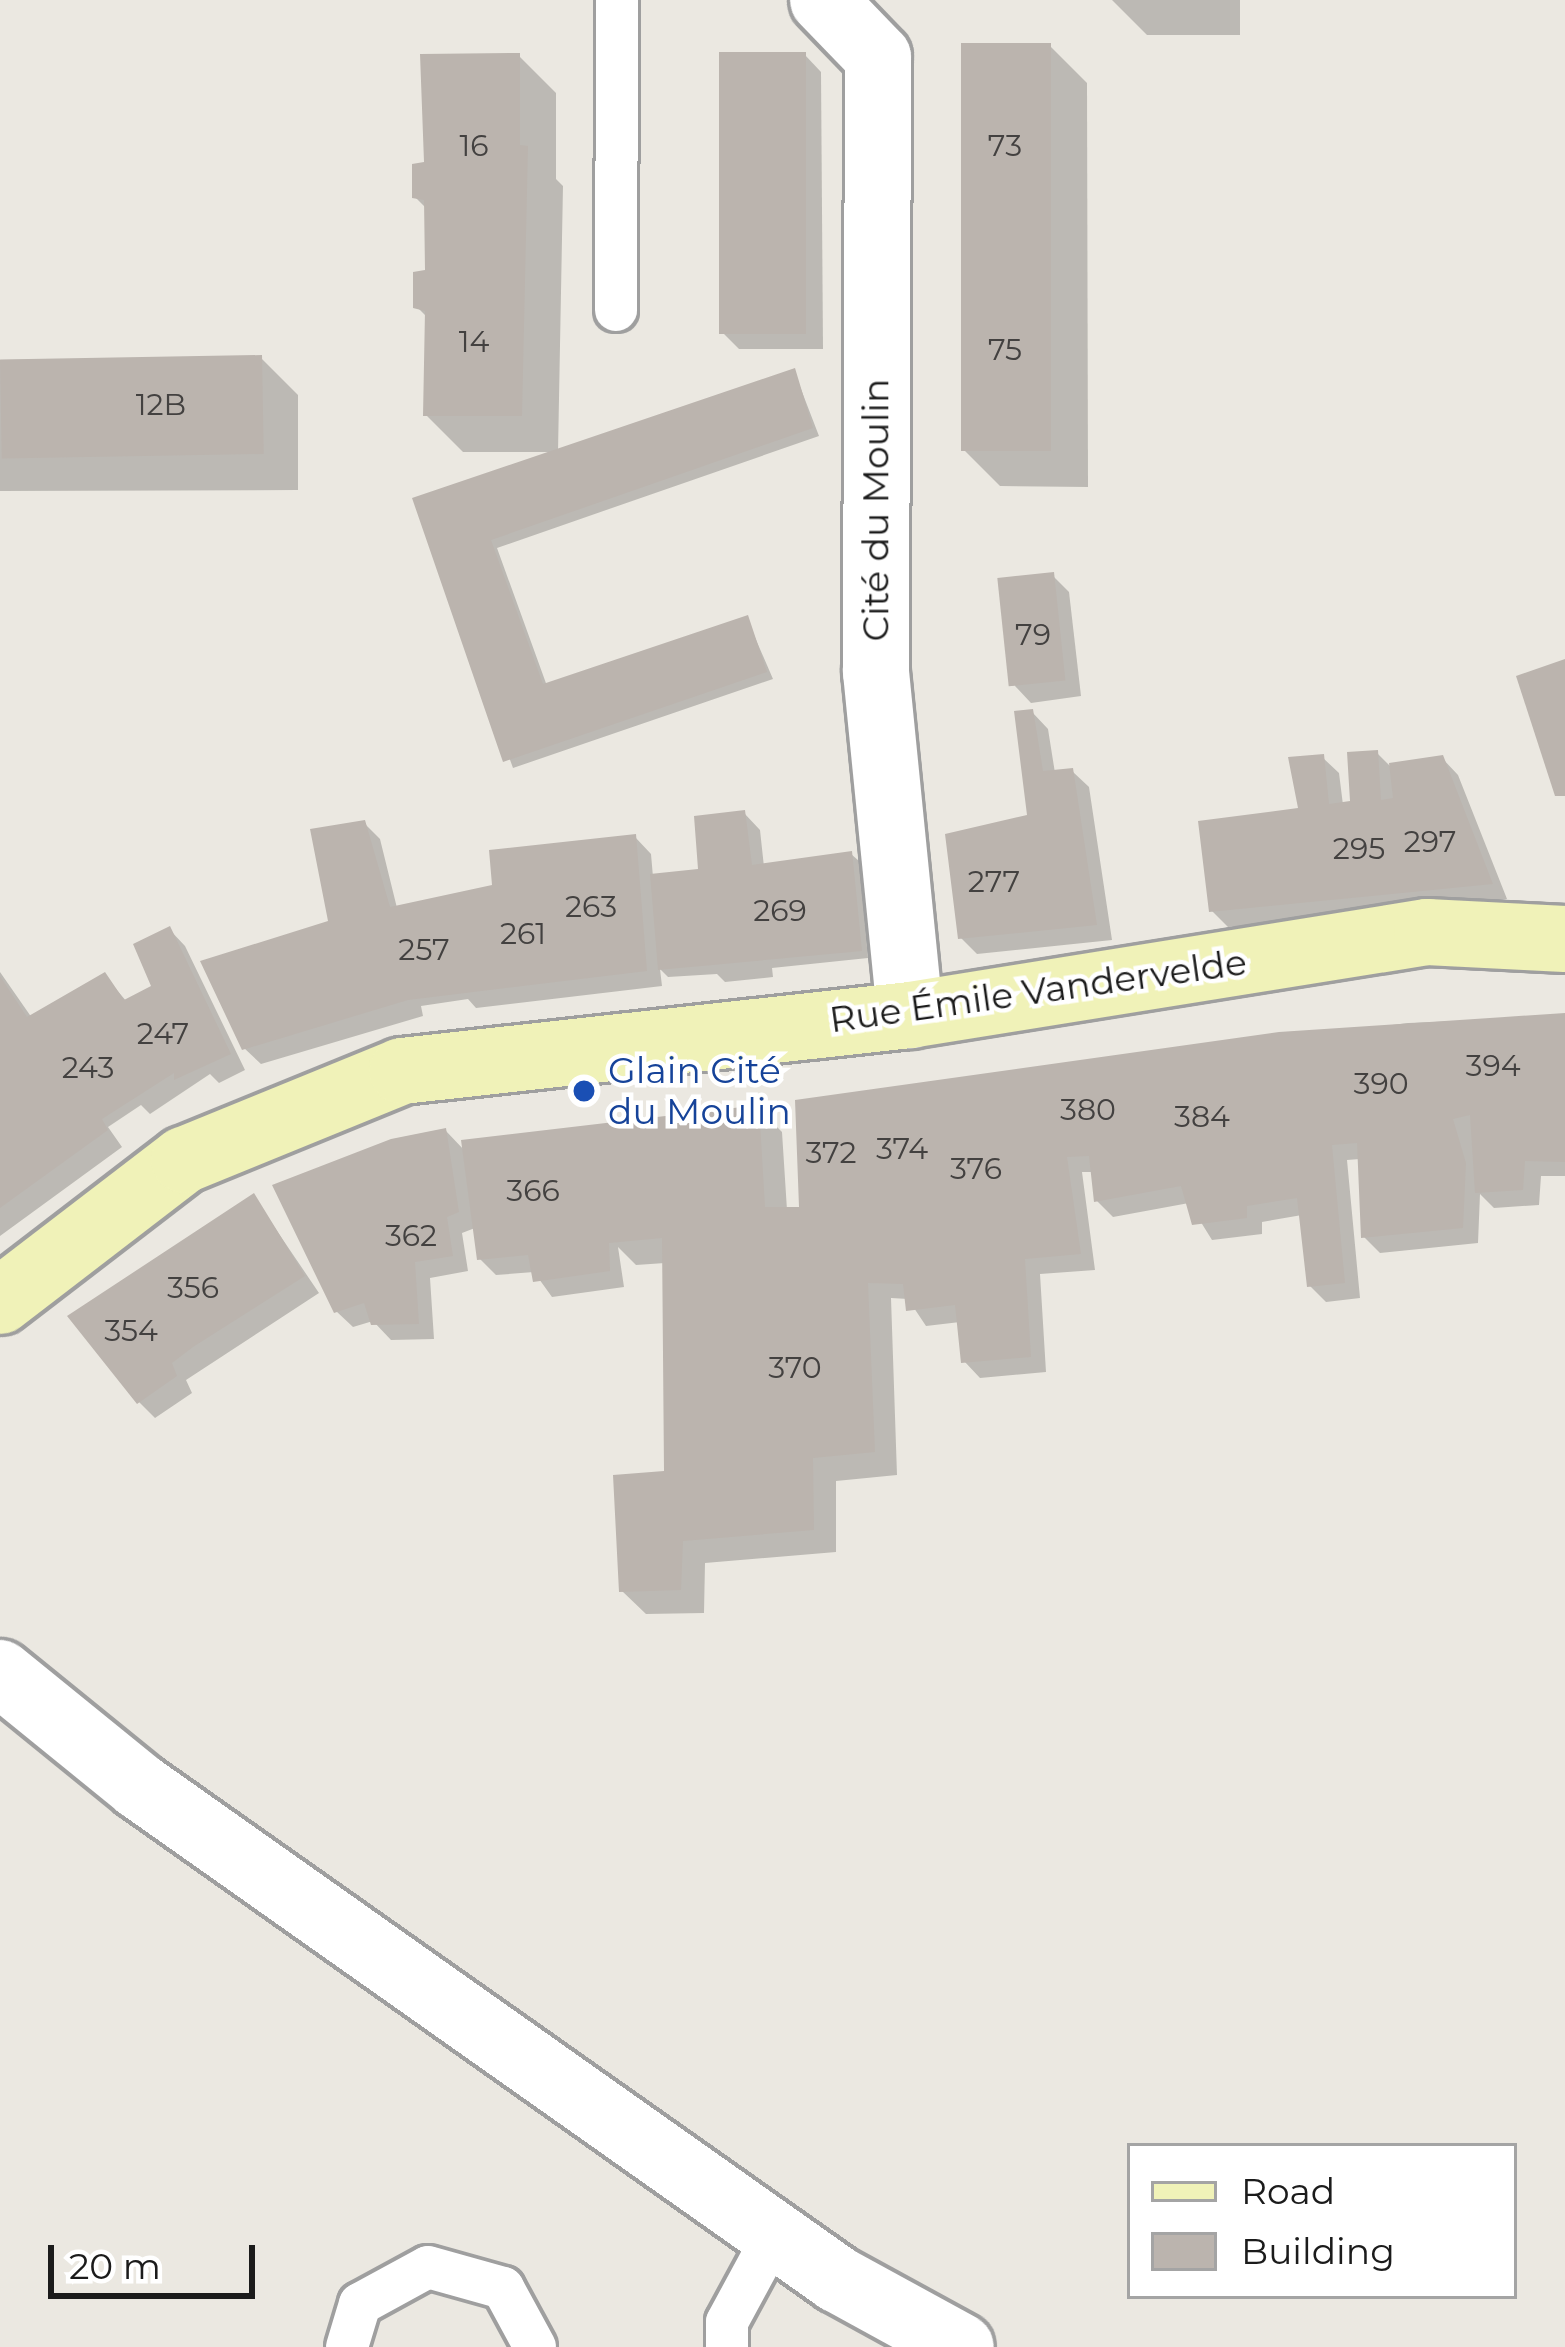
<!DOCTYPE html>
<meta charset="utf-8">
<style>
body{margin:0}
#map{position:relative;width:1565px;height:2347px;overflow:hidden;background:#ebe8e1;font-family:Montserrat,sans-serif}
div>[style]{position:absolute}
.shadow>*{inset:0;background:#0003}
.building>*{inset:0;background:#bbb4ae;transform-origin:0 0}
.roads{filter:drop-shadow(3px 0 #9f9f9f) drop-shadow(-3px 0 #9f9f9f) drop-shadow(0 3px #9f9f9f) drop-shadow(0 -3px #9f9f9f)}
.lane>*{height:42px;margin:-21px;padding:0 21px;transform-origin:21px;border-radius:21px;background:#fff}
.street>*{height:66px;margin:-33px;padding:0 33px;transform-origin:33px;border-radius:33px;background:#fff}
.secondary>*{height:66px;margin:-33px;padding:0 33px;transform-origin:33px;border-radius:33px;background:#f0f2b8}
.dots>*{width:33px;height:33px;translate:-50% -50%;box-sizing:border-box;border:6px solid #fff;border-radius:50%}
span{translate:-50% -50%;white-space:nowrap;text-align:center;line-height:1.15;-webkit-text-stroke:9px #fff;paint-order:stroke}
.number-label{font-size:30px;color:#434140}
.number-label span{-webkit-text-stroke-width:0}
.street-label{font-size:36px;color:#1b1b1b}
.transit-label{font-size:36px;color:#164399}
.left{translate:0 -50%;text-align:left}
.legend{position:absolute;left:1127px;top:2143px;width:390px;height:156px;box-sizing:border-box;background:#fff;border:3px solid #a4a4a4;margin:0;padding:15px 21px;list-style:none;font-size:36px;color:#1b1b1b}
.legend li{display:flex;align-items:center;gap:24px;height:60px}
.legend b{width:60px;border:3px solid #a4a4a4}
.scale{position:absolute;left:48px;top:2245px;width:207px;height:54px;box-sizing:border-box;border:6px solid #1b1b1b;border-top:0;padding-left:15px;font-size:36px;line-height:42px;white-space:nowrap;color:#1b1b1b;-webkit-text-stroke:9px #fff;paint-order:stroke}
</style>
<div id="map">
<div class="shadow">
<div style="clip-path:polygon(1112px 0,1240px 0,1240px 35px,1147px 35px)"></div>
<div style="clip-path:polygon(1050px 46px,1087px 83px,1088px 487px,1000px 486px,963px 449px)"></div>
<div style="clip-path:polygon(805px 55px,821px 72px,823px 349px,739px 349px,723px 333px)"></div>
<div style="clip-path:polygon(519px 56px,556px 93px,556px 179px,563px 186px,558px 452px,794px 371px,819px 436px,497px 548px,547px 686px,747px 619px,773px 679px,513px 768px,416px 500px,555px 452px,463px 452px,426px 415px,428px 318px,416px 306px,428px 273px,427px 209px,415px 197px,427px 165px)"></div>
<div style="clip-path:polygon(261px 358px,298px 395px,298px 490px,0 491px,0 360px)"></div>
<div style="clip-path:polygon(1053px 576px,1069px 592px,1081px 696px,1031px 703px,1015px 686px)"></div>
<div style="clip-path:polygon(1032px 712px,1048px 729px,1055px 773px,1072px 771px,1089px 787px,1112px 940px,977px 954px,961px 938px,1030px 817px)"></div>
<div style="clip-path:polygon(1377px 753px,1390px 766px,1442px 758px,1458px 775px,1507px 899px,1228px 927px,1212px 911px,1301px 811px,1322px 757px,1339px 773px,1343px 805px,1353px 804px)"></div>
<div style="clip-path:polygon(744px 813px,760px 830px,764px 867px,851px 854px,859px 861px,868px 958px,772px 968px,773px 977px,725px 982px,717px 974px,668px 977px,660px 969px,662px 986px,476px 1008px,468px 999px,421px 1006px,423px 1016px,261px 1064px,244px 1048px,332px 923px,364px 823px,380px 839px,397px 908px,495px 888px,635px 837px,651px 854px,653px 877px,696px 872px)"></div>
<div style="clip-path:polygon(169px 929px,185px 946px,245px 1070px,219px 1083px,210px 1074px,150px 1114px,141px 1105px,108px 1127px,122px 1147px,0 1236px,0 972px,32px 1018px,105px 976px,127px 1002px,151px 990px)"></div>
<div style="clip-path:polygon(1565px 1017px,1565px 1176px,1541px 1176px,1539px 1205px,1494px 1208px,1480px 1194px,1478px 1243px,1380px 1253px,1364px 1237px,1360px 1159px,1347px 1160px,1360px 1298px,1326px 1302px,1309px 1285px,1302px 1215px,1262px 1222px,1262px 1234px,1212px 1240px,1189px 1203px,1113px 1217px,1097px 1201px,1094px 1172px,1082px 1172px,1095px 1270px,1040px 1274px,1046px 1372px,980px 1378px,964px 1361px,960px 1322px,926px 1326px,908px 1299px,891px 1298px,897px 1475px,836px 1481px,836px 1552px,705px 1563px,704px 1613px,646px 1614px,622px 1591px,667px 1474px,665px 1263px,636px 1265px,618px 1247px,624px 1287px,552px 1297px,534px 1272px,496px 1275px,479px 1258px,475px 1228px,462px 1233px,468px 1271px,430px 1278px,434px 1339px,391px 1340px,373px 1321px,353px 1327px,336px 1311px,446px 1131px,465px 1151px,758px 1108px,782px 1132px,787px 1210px,807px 1211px,799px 1102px,1408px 1023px)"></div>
<div style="clip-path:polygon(254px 1197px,319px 1293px,186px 1380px,192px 1393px,155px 1418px,139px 1402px)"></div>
</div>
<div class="building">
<div style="left:1051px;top:43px;width:408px;height:90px;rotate:90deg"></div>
<div style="left:719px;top:52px;width:87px;height:282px"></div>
<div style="clip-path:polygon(520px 53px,520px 145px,528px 146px,522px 416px,423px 416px,425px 311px,413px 308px,413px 272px,425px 270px,424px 200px,412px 198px,412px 164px,424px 162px,420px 54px)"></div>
<div style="left:262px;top:355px;width:99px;height:262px;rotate:89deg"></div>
<div style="clip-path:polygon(795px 368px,813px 428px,491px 540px,543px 684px,748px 615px,767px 672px,503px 762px,412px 498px)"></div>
<div style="left:1054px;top:572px;width:109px;height:57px;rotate:84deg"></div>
<div style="clip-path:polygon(1565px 659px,1565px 796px,1555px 796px,1516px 676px)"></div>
<div style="clip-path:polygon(1033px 709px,1043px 771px,1073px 768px,1097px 925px,958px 939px,945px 834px,1027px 815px,1014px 711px)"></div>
<div style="clip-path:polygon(1378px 750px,1381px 800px,1393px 798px,1389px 763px,1443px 755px,1493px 884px,1209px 912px,1198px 821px,1298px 808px,1288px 757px,1324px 754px,1329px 804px,1350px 801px,1347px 752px)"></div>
<div style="clip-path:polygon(745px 810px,752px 865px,852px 851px,862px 951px,658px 970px,650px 874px,698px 869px,694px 816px)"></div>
<div style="clip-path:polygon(365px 820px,390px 907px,492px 885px,489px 850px,636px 834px,647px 971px,408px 1000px,242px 1050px,200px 961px,328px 921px,310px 829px)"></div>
<div style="clip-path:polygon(170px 926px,231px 1054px,174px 1080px,174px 1073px,102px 1119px,108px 1130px,0 1208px,0 976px,27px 1017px,105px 972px,124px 1000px,151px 986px,133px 944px)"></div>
<div style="clip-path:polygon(1565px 1013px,1565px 1162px,1525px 1161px,1523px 1190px,1475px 1193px,1470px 1115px,1453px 1119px,1466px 1163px,1463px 1228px,1361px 1238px,1357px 1143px,1332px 1145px,1345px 1283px,1307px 1287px,1297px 1198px,1247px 1206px,1247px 1218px,1192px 1225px,1181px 1186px,1094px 1202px,1089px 1156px,1067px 1157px,1081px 1254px,1025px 1259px,1031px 1357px,961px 1363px,955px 1305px,906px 1311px,903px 1284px,868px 1283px,875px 1452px,813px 1458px,814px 1530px,683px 1541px,681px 1590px,619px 1592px,613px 1475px,664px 1471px,662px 1238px,609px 1243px,610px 1271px,533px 1282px,528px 1255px,477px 1260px,461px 1140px,759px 1105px,765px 1207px,799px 1207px,795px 1100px,1279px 1032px)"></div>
<div style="clip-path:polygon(446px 1128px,459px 1212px,447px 1217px,453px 1256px,415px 1262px,419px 1324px,371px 1325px,364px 1303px,334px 1313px,272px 1185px,391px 1139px)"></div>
<div style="clip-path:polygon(254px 1193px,305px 1276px,193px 1347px,172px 1363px,177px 1376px,137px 1404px,67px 1316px)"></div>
</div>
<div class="roads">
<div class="lane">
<div style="left:616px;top:310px;width:310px;rotate:-89.8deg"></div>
<div style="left:347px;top:2347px;width:45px;rotate:-73.2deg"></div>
<div style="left:360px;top:2304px;width:77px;rotate:-28.6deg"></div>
<div style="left:428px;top:2267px;width:78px;rotate:15.6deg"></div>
<div style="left:503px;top:2288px;width:67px;rotate:61.5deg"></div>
<div style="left:727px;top:2347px;width:25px;rotate:-90deg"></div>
<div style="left:727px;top:2322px;width:99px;rotate:-61.6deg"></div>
</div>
<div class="street">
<div style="left:823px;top:0;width:79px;rotate:46deg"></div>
<div style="left:878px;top:57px;width:615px;rotate:90.19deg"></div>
<div style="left:876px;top:672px;width:345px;rotate:84.3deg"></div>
<div style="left:0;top:1673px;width:179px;rotate:39.1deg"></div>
<div style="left:139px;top:1786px;width:855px;rotate:35.23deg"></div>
<div style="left:837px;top:2279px;width:141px;rotate:28.7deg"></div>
</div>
<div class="secondary">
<div style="left:0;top:1301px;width:232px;rotate:-37.5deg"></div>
<div style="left:184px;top:1160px;width:235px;rotate:-22.2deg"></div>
<div style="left:402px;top:1071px;width:511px;rotate:-6.29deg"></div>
<div style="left:910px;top:1015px;width:524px;rotate:-9.12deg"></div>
<div style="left:1427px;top:932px;width:138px;rotate:2.9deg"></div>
</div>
</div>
<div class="dots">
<div style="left:584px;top:1091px;background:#1a4fb4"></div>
</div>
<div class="number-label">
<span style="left:474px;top:146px">16</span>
<span style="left:1005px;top:146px">73</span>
<span style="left:474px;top:342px">14</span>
<span style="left:1005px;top:350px">75</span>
<span style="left:161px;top:405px">12B</span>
<span style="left:1033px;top:635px">79</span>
<span style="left:1430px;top:842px">297</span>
<span style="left:1359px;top:849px">295</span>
<span style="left:994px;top:882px">277</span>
<span style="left:591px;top:907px">263</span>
<span style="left:780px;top:911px">269</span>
<span style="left:523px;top:934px">261</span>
<span style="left:424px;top:950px">257</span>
<span style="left:163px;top:1034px">247</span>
<span style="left:1493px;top:1066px">394</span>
<span style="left:88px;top:1068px">243</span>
<span style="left:1381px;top:1084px">390</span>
<span style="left:1088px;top:1110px">380</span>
<span style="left:1202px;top:1117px">384</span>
<span style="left:902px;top:1149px">374</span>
<span style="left:831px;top:1153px">372</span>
<span style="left:976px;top:1169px">376</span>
<span style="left:533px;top:1191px">366</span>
<span style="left:411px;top:1236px">362</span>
<span style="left:193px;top:1288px">356</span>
<span style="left:131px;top:1331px">354</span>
<span style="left:795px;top:1368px">370</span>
</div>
<div class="street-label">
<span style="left:876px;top:510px;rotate:-90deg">Cité du Moulin</span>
<span style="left:1038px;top:991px;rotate:-8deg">Rue Émile Vandervelde</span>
</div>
<div class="transit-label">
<span class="left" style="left:608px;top:1091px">Glain Cité<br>du Moulin</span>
</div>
<ul class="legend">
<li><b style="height:15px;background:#f0f2b8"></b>Road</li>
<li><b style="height:33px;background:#bbb4ae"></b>Building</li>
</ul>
<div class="scale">20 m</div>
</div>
